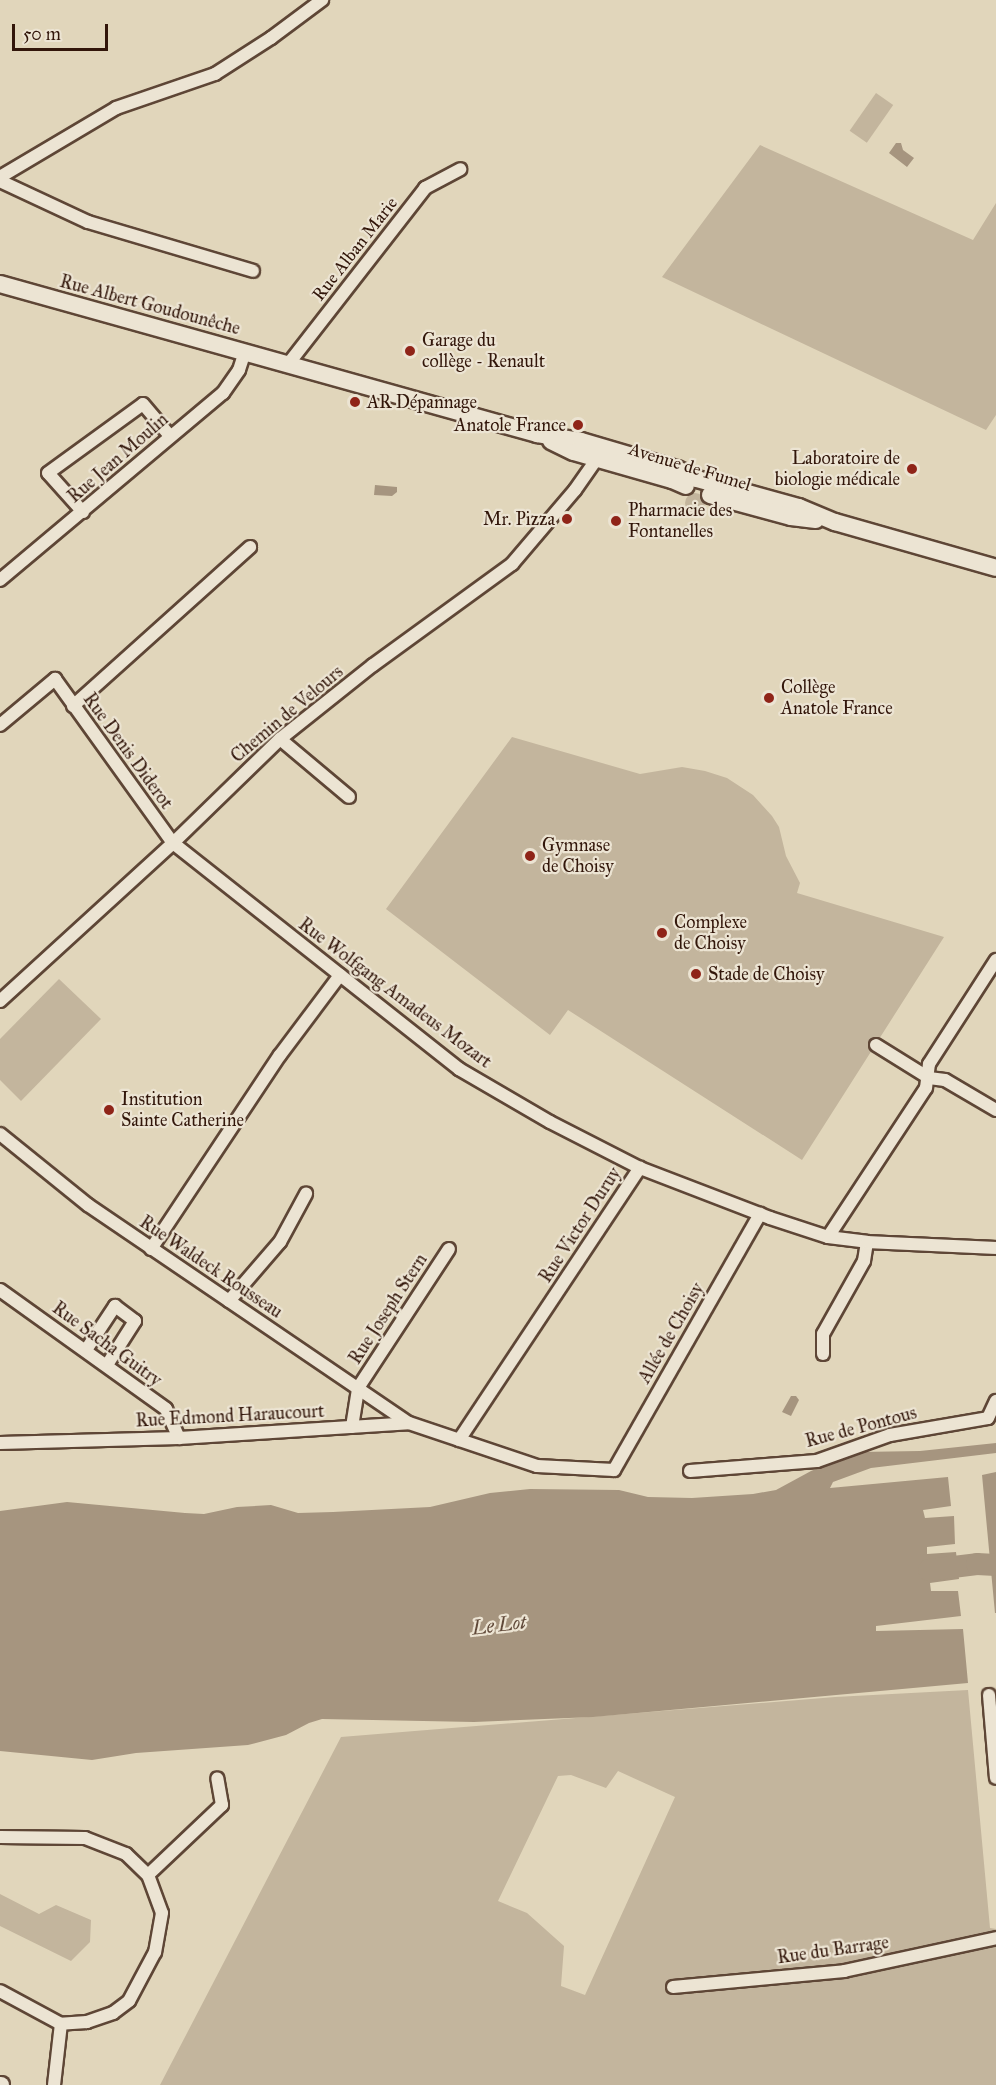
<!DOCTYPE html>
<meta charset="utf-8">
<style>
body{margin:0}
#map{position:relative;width:996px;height:2085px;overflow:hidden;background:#e1d6bb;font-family:"IM FELL Great Primer",serif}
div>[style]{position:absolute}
.green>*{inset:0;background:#c3b59d;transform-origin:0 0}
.round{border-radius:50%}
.water>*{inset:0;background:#a6957f}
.river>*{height:22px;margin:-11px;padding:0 11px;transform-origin:11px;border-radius:11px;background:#a6957f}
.roads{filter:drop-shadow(2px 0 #5e4636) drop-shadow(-2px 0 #5e4636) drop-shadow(0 2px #5e4636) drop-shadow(0 -2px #5e4636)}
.street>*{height:12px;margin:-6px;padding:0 6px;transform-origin:6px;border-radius:6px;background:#ece4d3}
.secondary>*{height:16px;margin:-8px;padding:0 8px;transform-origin:8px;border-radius:8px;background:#ece4d3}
.dots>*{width:16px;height:16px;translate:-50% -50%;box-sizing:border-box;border:3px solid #ece4d3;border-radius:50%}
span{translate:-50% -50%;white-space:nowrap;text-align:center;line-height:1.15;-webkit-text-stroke:4.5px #ece4d3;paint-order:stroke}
.street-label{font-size:18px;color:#32160a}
.poi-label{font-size:18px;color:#32160a}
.left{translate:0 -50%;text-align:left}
.right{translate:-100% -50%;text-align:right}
.water-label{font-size:20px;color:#604939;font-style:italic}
.scale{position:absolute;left:12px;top:24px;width:96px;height:27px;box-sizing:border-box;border:3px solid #32160a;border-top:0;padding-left:8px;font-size:18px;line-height:21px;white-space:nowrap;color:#32160a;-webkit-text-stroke:4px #ece4d3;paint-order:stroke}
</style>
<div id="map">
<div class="green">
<div style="left:876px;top:93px;width:21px;height:46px;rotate:35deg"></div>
<div style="clip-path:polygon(760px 145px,973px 240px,996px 203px,996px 415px,986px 430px,662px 277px)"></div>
<div class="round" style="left:685px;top:493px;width:20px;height:20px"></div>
<div style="clip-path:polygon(512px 737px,640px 774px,682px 767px,705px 771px,727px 778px,753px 795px,772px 816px,779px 827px,786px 856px,800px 883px,797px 893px,944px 937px,802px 1160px,568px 1010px,550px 1035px,386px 909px)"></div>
<div style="clip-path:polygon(59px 979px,101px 1019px,21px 1101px,0 1080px,0 1039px)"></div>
<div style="clip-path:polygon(evenodd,968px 1690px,990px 1928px,996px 1929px,996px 2085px,160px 2085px,341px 1737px,835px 1697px,968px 1690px,618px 1771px,675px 1797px,585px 1995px,561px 1986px,564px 1946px,527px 1913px,498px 1901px,558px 1776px,571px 1775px,606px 1788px,618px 1771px)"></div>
<div style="clip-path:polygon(0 1894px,39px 1914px,56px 1905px,91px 1920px,90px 1942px,71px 1961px,0 1926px)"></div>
</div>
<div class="water">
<div style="clip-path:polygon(896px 143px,901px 143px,903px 150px,914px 158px,907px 167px,889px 153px)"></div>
<div style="clip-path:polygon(375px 485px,397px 487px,397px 492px,392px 496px,374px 495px)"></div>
<div style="clip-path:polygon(791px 1396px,796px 1396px,799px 1400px,791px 1416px,782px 1412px)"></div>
<div style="clip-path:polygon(996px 1443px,996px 1453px,871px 1468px,833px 1482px,830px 1488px,948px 1477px,951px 1506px,923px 1510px,925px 1518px,954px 1516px,955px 1544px,927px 1547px,927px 1554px,956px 1552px,959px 1579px,930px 1583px,931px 1591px,958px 1591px,961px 1616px,876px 1626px,876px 1631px,963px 1629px,968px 1683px,593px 1717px,474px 1722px,322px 1719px,309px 1723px,286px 1735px,248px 1745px,136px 1753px,92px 1760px,0 1751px,0 1511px,67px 1502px,185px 1513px,204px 1514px,237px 1507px,271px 1505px,298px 1513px,333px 1512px,430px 1507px,490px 1493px,530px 1489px,619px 1490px,648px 1497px,692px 1498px,753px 1494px,776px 1490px,811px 1471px,859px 1452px,920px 1451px)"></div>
<div style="clip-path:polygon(996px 1472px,996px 1613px,995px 1613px,982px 1475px)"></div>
</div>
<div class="river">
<div style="left:929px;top:1570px;width:48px;rotate:-7.1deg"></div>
<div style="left:977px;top:1564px;width:19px;rotate:3deg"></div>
</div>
<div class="roads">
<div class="street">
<div style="left:0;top:177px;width:135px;rotate:-30.7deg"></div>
<div style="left:116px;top:108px;width:105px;rotate:-19deg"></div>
<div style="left:215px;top:74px;width:67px;rotate:-32.7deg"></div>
<div style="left:271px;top:38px;width:64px;rotate:-36.7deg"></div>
<div style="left:0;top:181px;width:97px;rotate:25deg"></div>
<div style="left:88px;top:222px;width:172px;rotate:16.5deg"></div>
<div style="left:289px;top:363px;width:222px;rotate:-52.1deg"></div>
<div style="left:425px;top:188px;width:40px;rotate:-28deg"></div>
<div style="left:83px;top:512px;width:52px;rotate:-131.9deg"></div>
<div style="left:48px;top:473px;width:117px;rotate:-36deg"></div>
<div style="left:143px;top:404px;width:42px;rotate:49.8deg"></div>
<div style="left:0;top:580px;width:291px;rotate:-40deg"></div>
<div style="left:223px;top:393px;width:28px;rotate:-55deg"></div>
<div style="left:239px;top:370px;width:20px;rotate:-72deg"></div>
<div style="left:73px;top:706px;width:238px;rotate:-41.9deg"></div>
<div style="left:0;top:725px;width:72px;rotate:-39.9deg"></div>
<div style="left:55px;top:679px;width:202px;rotate:54.3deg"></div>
<div style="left:173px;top:843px;width:365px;rotate:38.3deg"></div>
<div style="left:459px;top:1069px;width:105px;rotate:30.2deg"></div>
<div style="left:550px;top:1122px;width:101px;rotate:27.1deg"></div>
<div style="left:280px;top:739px;width:90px;rotate:40deg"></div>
<div style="left:0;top:1001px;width:234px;rotate:-42.4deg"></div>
<div style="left:173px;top:843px;width:149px;rotate:-44.2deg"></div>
<div style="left:280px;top:739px;width:119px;rotate:-38.5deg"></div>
<div style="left:373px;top:665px;width:172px;rotate:-36deg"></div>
<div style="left:512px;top:564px;width:97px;rotate:-49.6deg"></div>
<div style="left:575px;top:490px;width:38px;rotate:-55deg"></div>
<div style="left:876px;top:1045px;width:62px;rotate:31.9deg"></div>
<div style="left:929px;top:1078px;width:16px;rotate:7deg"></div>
<div style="left:945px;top:1080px;width:59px;rotate:30.5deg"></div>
<div style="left:0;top:1134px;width:113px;rotate:38.9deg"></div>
<div style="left:88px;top:1205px;width:388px;rotate:34.2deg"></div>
<div style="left:828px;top:1237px;width:178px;rotate:-56.7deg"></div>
<div style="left:926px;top:1088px;width:24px;rotate:-83deg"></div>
<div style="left:929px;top:1064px;width:124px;rotate:-57.2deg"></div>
<div style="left:151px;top:1249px;width:233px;rotate:-56.4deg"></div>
<div style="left:280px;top:1055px;width:100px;rotate:-53.1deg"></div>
<div style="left:0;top:1290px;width:204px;rotate:35.6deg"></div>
<div style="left:166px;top:1409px;width:32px;rotate:66deg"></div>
<div style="left:229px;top:1301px;width:78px;rotate:-49.2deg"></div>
<div style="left:280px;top:1242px;width:55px;rotate:-61.6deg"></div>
<div style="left:86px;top:1350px;width:53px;rotate:-56.6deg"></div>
<div style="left:115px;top:1306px;width:25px;rotate:37deg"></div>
<div style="left:135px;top:1321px;width:52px;rotate:122.5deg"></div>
<div style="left:823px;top:1354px;width:20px;rotate:-90deg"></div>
<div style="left:823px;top:1334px;width:84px;rotate:-60.7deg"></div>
<div style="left:864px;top:1261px;width:19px;rotate:-81deg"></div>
<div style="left:352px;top:1427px;width:39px;rotate:-81deg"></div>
<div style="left:358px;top:1388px;width:166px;rotate:-56.8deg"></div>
<div style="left:459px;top:1440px;width:327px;rotate:-56.4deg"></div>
<div style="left:640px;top:1168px;width:139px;rotate:21deg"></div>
<div style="left:770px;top:1218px;width:61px;rotate:18.1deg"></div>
<div style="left:828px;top:1237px;width:39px;rotate:7deg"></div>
<div style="left:867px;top:1242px;width:129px;rotate:2.7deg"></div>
<div style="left:0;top:1443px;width:179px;rotate:-1.6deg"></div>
<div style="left:179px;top:1438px;width:230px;rotate:-3.7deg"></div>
<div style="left:409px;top:1423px;width:135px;rotate:18.6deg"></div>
<div style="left:537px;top:1466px;width:77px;rotate:3deg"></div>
<div style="left:614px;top:1470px;width:295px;rotate:-60.3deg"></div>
<div style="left:690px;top:1471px;width:127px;rotate:-4.5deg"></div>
<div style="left:817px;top:1461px;width:77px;rotate:-19.6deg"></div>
<div style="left:890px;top:1435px;width:99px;rotate:-9.8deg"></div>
<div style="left:988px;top:1418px;width:19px;rotate:-65deg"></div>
<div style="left:989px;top:1695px;width:83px;rotate:85.2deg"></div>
<div style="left:0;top:1837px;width:85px;rotate:0.7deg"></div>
<div style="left:85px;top:1838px;width:44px;rotate:21.3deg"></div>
<div style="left:126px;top:1854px;width:30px;rotate:44deg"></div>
<div style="left:148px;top:1875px;width:40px;rotate:69.8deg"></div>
<div style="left:162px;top:1913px;width:40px;rotate:100deg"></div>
<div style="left:155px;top:1952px;width:55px;rotate:118deg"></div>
<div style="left:129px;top:2001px;width:20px;rotate:143deg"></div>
<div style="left:113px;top:2013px;width:28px;rotate:161deg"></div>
<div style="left:87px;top:2022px;width:26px;rotate:176deg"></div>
<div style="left:61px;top:2024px;width:69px;rotate:-151.6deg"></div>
<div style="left:148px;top:1875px;width:102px;rotate:-43.4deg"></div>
<div style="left:222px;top:1805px;width:27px;rotate:-100deg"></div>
<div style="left:673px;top:1987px;width:172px;rotate:-5.3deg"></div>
<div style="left:844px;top:1971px;width:156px;rotate:-12.2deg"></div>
<div style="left:54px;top:2085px;width:61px;rotate:-83.5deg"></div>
</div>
<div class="secondary">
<div style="left:0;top:284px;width:558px;rotate:15.61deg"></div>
<div style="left:537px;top:434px;width:45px;rotate:9deg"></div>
<div style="left:581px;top:441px;width:100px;rotate:16.3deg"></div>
<div style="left:677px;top:469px;width:22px;rotate:27deg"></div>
<div style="left:697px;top:479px;width:106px;rotate:15.4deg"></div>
<div style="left:799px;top:507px;width:39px;rotate:23deg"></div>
<div style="left:835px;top:522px;width:167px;rotate:15.9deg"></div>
<div style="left:551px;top:441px;width:25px;rotate:26deg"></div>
<div style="left:574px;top:452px;width:102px;rotate:15.9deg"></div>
<div style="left:672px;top:480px;width:15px;rotate:23deg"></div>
<div style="left:710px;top:495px;width:84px;rotate:15.2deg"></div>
<div style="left:791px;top:517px;width:25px;rotate:7deg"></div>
<div style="left:0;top:2085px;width:1px"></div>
</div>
</div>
<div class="dots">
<div style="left:410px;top:351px;background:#8f2418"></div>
<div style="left:355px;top:402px;background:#8f2418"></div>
<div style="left:578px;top:425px;background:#8f2418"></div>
<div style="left:912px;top:469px;background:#8f2418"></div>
<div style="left:567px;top:519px;background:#8f2418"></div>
<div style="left:616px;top:521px;background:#8f2418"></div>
<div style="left:769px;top:698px;background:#8f2418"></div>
<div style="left:530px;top:856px;background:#8f2418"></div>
<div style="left:662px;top:933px;background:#8f2418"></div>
<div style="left:696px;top:974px;background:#8f2418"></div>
<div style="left:109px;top:1110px;background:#8f2418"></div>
</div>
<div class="street-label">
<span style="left:355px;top:249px;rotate:-52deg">Rue Alban Marie</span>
<span style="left:150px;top:305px;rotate:15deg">Rue Albert Goudounêche</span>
<span style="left:118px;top:458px;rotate:-41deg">Rue Jean Moulin</span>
<span style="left:690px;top:467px;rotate:17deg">Avenue de Fumel</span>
<span style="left:287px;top:714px;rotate:-40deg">Chemin de Velours</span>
<span style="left:128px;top:751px;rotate:54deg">Rue Denis Diderot</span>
<span style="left:395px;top:993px;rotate:37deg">Rue Wolfgang Amadeus Mozart</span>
<span style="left:580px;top:1225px;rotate:-57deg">Rue Victor Duruy</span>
<span style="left:211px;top:1267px;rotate:34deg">Rue Waldeck Rousseau</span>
<span style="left:388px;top:1309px;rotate:-57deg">Rue Joseph Stern</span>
<span style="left:671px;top:1333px;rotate:-60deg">Allée de Choisy</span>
<span style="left:107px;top:1344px;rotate:36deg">Rue Sacha Guitry</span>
<span style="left:230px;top:1416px;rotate:-3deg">Rue Edmond Haraucourt</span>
<span style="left:861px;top:1427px;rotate:-15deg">Rue de Pontous</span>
<span style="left:833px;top:1950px;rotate:-8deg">Rue du Barrage</span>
</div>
<div class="poi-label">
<span class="left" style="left:422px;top:351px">Garage du<br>collège - Renault</span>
<span class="left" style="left:367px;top:402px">AR Dépannage</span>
<span class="right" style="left:566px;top:425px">Anatole France</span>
<span class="right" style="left:900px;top:469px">Laboratoire de<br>biologie médicale</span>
<span class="left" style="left:628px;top:521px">Pharmacie des<br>Fontanelles</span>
<span class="right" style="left:555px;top:519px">Mr. Pizza</span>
<span class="left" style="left:781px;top:698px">Collège<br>Anatole France</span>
<span class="left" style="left:542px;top:856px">Gymnase<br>de Choisy</span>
<span class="left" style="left:674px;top:933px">Complexe<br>de Choisy</span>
<span class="left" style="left:708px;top:974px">Stade de Choisy</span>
<span class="left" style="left:121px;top:1110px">Institution<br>Sainte Catherine</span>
</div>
<div class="water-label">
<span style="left:499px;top:1625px;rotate:-7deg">Le Lot</span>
</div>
<div class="scale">50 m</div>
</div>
